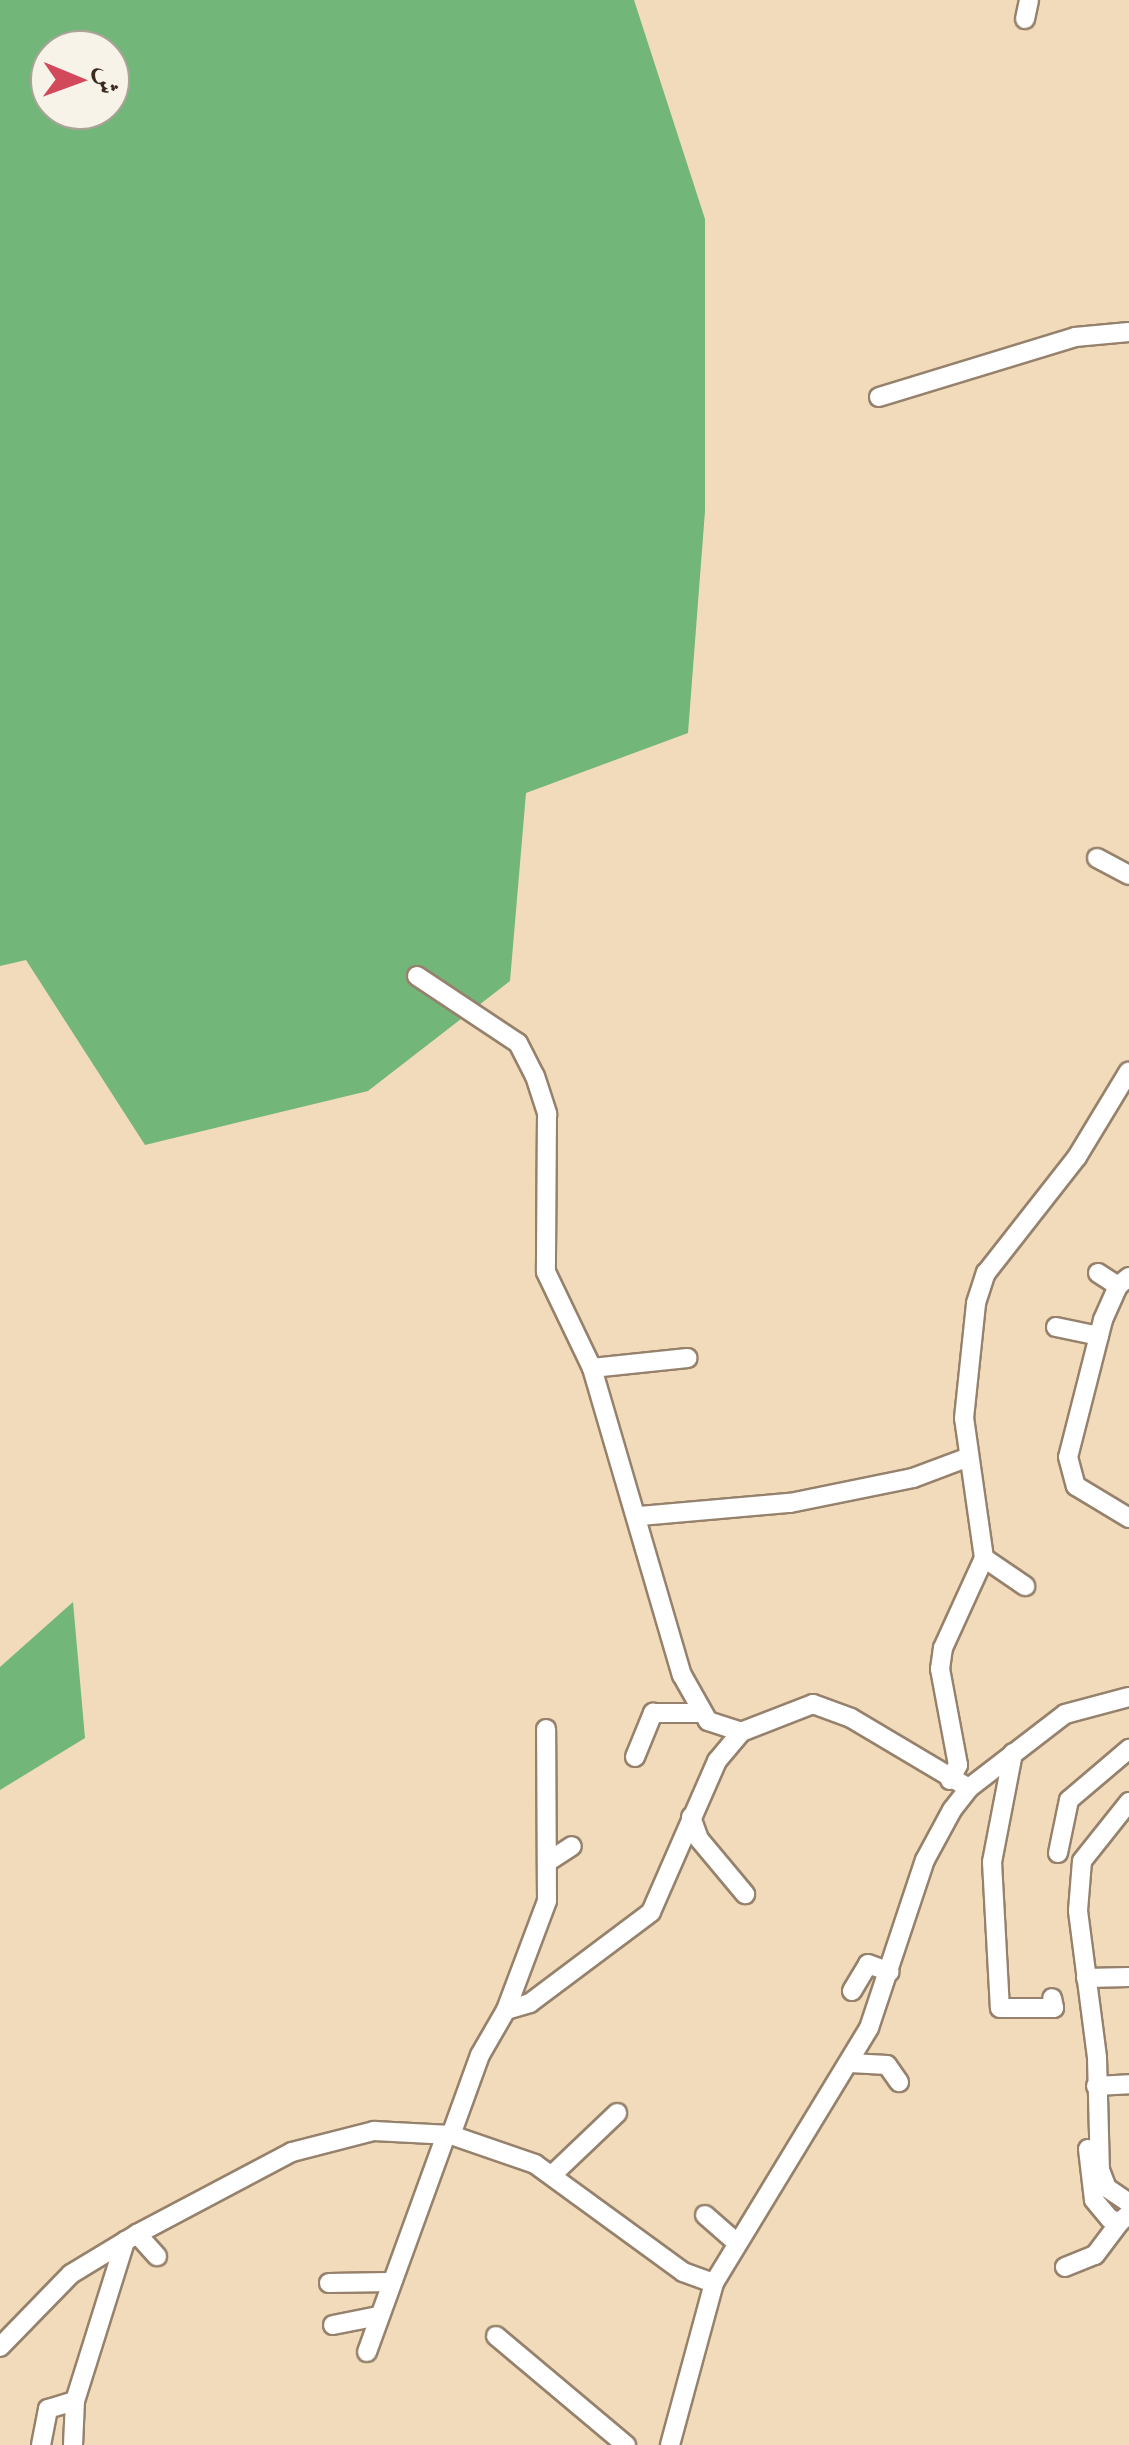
<!DOCTYPE html>
<meta charset="utf-8">
<style>
body{margin:0}
#map{position:relative;width:1129px;height:2445px;overflow:hidden;background:#f1dbbb;font-family:"EB Garamond",Amiri,serif}
div>[style]{position:absolute}
.forest>*{inset:0;background:#72b679}
.roads{filter:drop-shadow(2px 0 #96826c) drop-shadow(-2px 0 #96826c) drop-shadow(0 2px #96826c) drop-shadow(0 -2px #96826c)}
.minor>*{height:18px;margin:-9px;padding:0 9px;transform-origin:9px;border-radius:9px;background:#fff}
span{translate:-50% -50%;white-space:nowrap;text-align:center;line-height:1.15;-webkit-text-stroke:10px #f7f3e8;paint-order:stroke}
.north{position:absolute;left:30px;top:30px;width:100px;height:100px;box-sizing:border-box;background:#f7f3e8;border:2px solid #aca397;border-radius:50%;rotate:91deg;font-size:28px;font-weight:700;line-height:40px;text-align:center;color:#3b2a1e}
.north::after{content:'';display:block;margin:auto;width:35px;height:45px;background:#d1495b;clip-path:polygon(50% 0,100% 100%,50% 72%,0 100%)}
</style>
<div id="map">
<div class="forest">
<div style="clip-path:polygon(evenodd,0 0,634px 0,705px 219px,705px 511px,688px 733px,526px 793px,510px 981px,368px 1091px,145px 1145px,26px 960px,0 966px,0 0,50px 50px,110px 50px,110px 110px,50px 110px,50px 50px)"></div>
<div style="clip-path:polygon(73px 1602px,85px 1738px,0 1790px,0 1667px)"></div>
</div>
<div class="roads">
<div class="minor">
<div style="left:1025px;top:19px;width:19px;rotate:-78deg"></div>
<div style="left:879px;top:397px;width:205px;rotate:-17deg"></div>
<div style="left:1075px;top:337px;width:54px;rotate:-5.3deg"></div>
<div style="left:1097px;top:858px;width:36px;rotate:28deg"></div>
<div style="left:417px;top:976px;width:121px;rotate:33.6deg"></div>
<div style="left:518px;top:1043px;width:37px;rotate:63deg"></div>
<div style="left:535px;top:1076px;width:40px;rotate:72deg"></div>
<div style="left:547px;top:1114px;width:158px;rotate:90.4deg"></div>
<div style="left:546px;top:1272px;width:106px;rotate:64.4deg"></div>
<div style="left:592px;top:1368px;width:320px;rotate:73.7deg"></div>
<div style="left:682px;top:1675px;width:53px;rotate:60.5deg"></div>
<div style="left:708px;top:1721px;width:35px;rotate:18deg"></div>
<div style="left:1098px;top:1273px;width:24px;rotate:33deg"></div>
<div style="left:1129px;top:1277px;width:14px;rotate:141deg"></div>
<div style="left:1118px;top:1286px;width:37px;rotate:114deg"></div>
<div style="left:1103px;top:1320px;width:141px;rotate:104.3deg"></div>
<div style="left:1068px;top:1457px;width:30px;rotate:75deg"></div>
<div style="left:1076px;top:1486px;width:62px;rotate:31.1deg"></div>
<div style="left:1056px;top:1327px;width:44px;rotate:11.8deg"></div>
<div style="left:592px;top:1368px;width:96px;rotate:-6deg"></div>
<div style="left:640px;top:1516px;width:151px;rotate:-5deg"></div>
<div style="left:790px;top:1503px;width:126px;rotate:-11.5deg"></div>
<div style="left:913px;top:1478px;width:60px;rotate:-20.6deg"></div>
<div style="left:984px;top:1558px;width:50px;rotate:34.3deg"></div>
<div style="left:1013px;top:1753px;width:111px;rotate:100.9deg"></div>
<div style="left:992px;top:1862px;width:146px;rotate:86.9deg"></div>
<div style="left:1000px;top:2008px;width:54px"></div>
<div style="left:1054px;top:2008px;width:10px;rotate:-101deg"></div>
<div style="left:635px;top:1757px;width:48px;rotate:-67.8deg"></div>
<div style="left:653px;top:1713px;width:49px"></div>
<div style="left:950px;top:1780px;width:17px;rotate:-62deg"></div>
<div style="left:958px;top:1765px;width:98px;rotate:-100.6deg"></div>
<div style="left:940px;top:1669px;width:21px;rotate:-82deg"></div>
<div style="left:943px;top:1648px;width:99px;rotate:-65.5deg"></div>
<div style="left:984px;top:1558px;width:141px;rotate:-98.1deg"></div>
<div style="left:964px;top:1418px;width:116px;rotate:-84deg"></div>
<div style="left:976px;top:1303px;width:32px;rotate:-72deg"></div>
<div style="left:986px;top:1273px;width:147px;rotate:-51.9deg"></div>
<div style="left:1077px;top:1157px;width:100px;rotate:-58.8deg"></div>
<div style="left:1129px;top:1802px;width:75px;rotate:128.5deg"></div>
<div style="left:1082px;top:1861px;width:50px;rotate:94.6deg"></div>
<div style="left:1078px;top:1911px;width:148px;rotate:82.6deg"></div>
<div style="left:1097px;top:2058px;width:112px;rotate:88.5deg"></div>
<div style="left:1100px;top:2170px;width:19px;rotate:69deg"></div>
<div style="left:1107px;top:2188px;width:27px;rotate:34deg"></div>
<div style="left:691px;top:1817px;width:23px;rotate:70deg"></div>
<div style="left:699px;top:1839px;width:72px;rotate:50.1deg"></div>
<div style="left:1058px;top:1853px;width:54px;rotate:-78.3deg"></div>
<div style="left:1069px;top:1800px;width:79px;rotate:-40.4deg"></div>
<div style="left:549px;top:1861px;width:27px;rotate:-33deg"></div>
<div style="left:1086px;top:1978px;width:43px;rotate:-1.3deg"></div>
<div style="left:852px;top:1991px;width:31px;rotate:-59deg"></div>
<div style="left:868px;top:1964px;width:23px;rotate:20deg"></div>
<div style="left:506px;top:2010px;width:116px;rotate:-69.4deg"></div>
<div style="left:547px;top:1901px;width:172px;rotate:-90.3deg"></div>
<div style="left:850px;top:2063px;width:37px;rotate:3deg"></div>
<div style="left:887px;top:2065px;width:21px;rotate:55deg"></div>
<div style="left:1096px;top:2086px;width:33px;rotate:-3deg"></div>
<div style="left:451px;top:2135px;width:85px;rotate:-70.1deg"></div>
<div style="left:480px;top:2055px;width:52px;rotate:-60deg"></div>
<div style="left:506px;top:2010px;width:25px;rotate:-16deg"></div>
<div style="left:530px;top:2003px;width:151px;rotate:-36.9deg"></div>
<div style="left:651px;top:1912px;width:165px;rotate:-66.4deg"></div>
<div style="left:717px;top:1761px;width:38px;rotate:-50deg"></div>
<div style="left:741px;top:1732px;width:77px;rotate:-21.3deg"></div>
<div style="left:813px;top:1704px;width:40px;rotate:20.2deg"></div>
<div style="left:851px;top:1718px;width:137px;rotate:30.7deg"></div>
<div style="left:1088px;top:2149px;width:51px;rotate:83.3deg"></div>
<div style="left:1094px;top:2200px;width:25px;rotate:50deg"></div>
<div style="left:1110px;top:2219px;width:10px;rotate:17deg"></div>
<div style="left:1120px;top:2222px;width:12px;rotate:-42deg"></div>
<div style="left:552px;top:2175px;width:90px;rotate:-43.6deg"></div>
<div style="left:705px;top:2215px;width:43px;rotate:41.2deg"></div>
<div style="left:137px;top:2234px;width:30px;rotate:48deg"></div>
<div style="left:1065px;top:2267px;width:32px;rotate:-22deg"></div>
<div style="left:1095px;top:2255px;width:41px;rotate:-52.9deg"></div>
<div style="left:329px;top:2283px;width:62px;rotate:-0.9deg"></div>
<div style="left:333px;top:2325px;width:47px;rotate:-11.1deg"></div>
<div style="left:496px;top:2336px;width:170px;rotate:40deg"></div>
<div style="left:0;top:2347px;width:102px;rotate:-45.8deg"></div>
<div style="left:71px;top:2274px;width:77px;rotate:-31.2deg"></div>
<div style="left:137px;top:2234px;width:175px;rotate:-27.9deg"></div>
<div style="left:292px;top:2152px;width:85px;rotate:-14.4deg"></div>
<div style="left:374px;top:2131px;width:77px;rotate:3deg"></div>
<div style="left:451px;top:2135px;width:89px;rotate:19deg"></div>
<div style="left:535px;top:2164px;width:183px;rotate:36.1deg"></div>
<div style="left:683px;top:2272px;width:33px;rotate:20deg"></div>
<div style="left:367px;top:2352px;width:231px;rotate:-70deg"></div>
<div style="left:41px;top:2445px;width:37px;rotate:-79deg"></div>
<div style="left:48px;top:2409px;width:28px;rotate:-17deg"></div>
<div style="left:73px;top:2445px;width:44px;rotate:-87.4deg"></div>
<div style="left:75px;top:2401px;width:168px;rotate:-72.6deg"></div>
<div style="left:670px;top:2445px;width:168px;rotate:-74.8deg"></div>
<div style="left:714px;top:2283px;width:298px;rotate:-58.7deg"></div>
<div style="left:869px;top:2028px;width:177px;rotate:-71.6deg"></div>
<div style="left:925px;top:1860px;width:57px;rotate:-61.6deg"></div>
<div style="left:952px;top:1810px;width:28px;rotate:-52deg"></div>
<div style="left:969px;top:1788px;width:121px;rotate:-37.6deg"></div>
<div style="left:1065px;top:1714px;width:66px;rotate:-14.9deg"></div>
</div>
</div>
<div class="north">ش</div>
</div>
